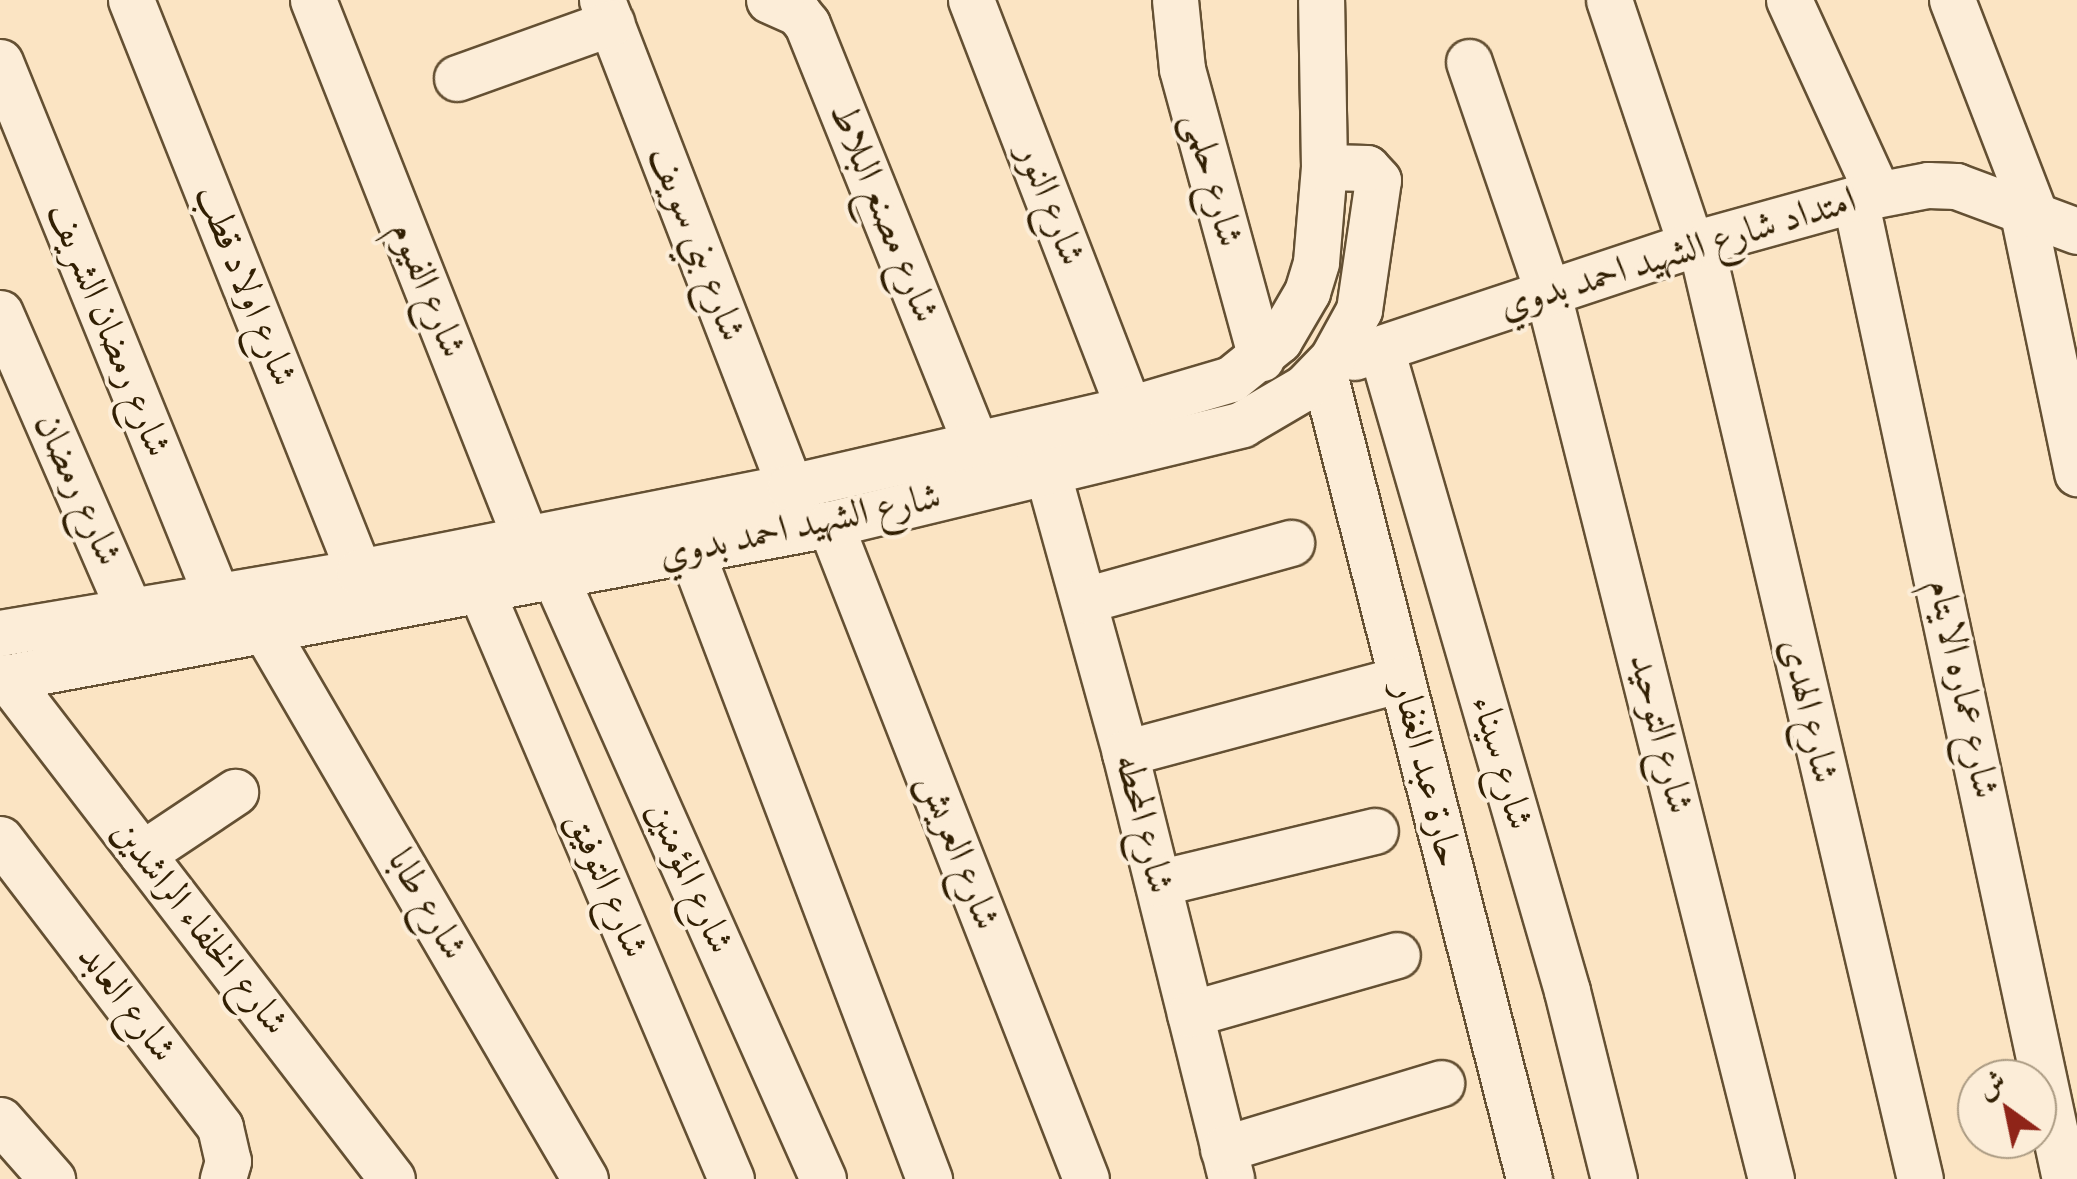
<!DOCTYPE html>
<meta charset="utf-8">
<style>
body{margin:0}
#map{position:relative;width:2077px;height:1179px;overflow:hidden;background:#fbe4c3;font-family:"IM FELL DW Pica",Amiri,serif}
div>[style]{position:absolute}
.roads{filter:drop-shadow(2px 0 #645033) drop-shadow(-2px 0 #645033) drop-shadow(0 2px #645033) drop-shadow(0 -2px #645033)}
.minor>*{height:45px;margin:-22.5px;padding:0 22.5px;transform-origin:22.5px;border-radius:22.5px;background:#fcedd8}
span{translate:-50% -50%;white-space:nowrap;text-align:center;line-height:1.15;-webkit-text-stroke:8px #fcedd8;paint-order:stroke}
.street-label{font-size:38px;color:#311f03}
.north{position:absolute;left:1957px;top:1059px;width:100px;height:100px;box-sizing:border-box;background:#fcedd8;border:2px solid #ab9b83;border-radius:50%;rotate:327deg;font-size:28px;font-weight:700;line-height:40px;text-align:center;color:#311f03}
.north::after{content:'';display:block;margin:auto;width:35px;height:45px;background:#8f2418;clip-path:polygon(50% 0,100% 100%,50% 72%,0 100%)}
</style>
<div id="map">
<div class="roads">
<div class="minor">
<div style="left:131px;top:0;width:616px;rotate:68.27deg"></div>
<div style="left:313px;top:0;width:607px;rotate:68.46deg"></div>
<div style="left:602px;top:0;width:522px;rotate:68.89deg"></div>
<div style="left:769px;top:0;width:32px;rotate:24deg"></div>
<div style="left:798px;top:13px;width:14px;rotate:51deg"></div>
<div style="left:807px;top:24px;width:453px;rotate:68.1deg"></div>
<div style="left:971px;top:0;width:438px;rotate:68.9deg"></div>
<div style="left:1175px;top:0;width:69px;rotate:84.2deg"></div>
<div style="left:1182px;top:69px;width:300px;rotate:74.7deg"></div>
<div style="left:1609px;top:0;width:258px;rotate:71.5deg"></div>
<div style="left:1789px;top:0;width:213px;rotate:65.4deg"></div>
<div style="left:1952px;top:0;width:230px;rotate:68.9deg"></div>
<div style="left:0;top:62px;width:577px;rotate:67.92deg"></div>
<div style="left:1469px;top:62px;width:241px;rotate:71.1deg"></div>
<div style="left:1547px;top:290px;width:917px;rotate:75.86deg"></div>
<div style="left:457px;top:78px;width:164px;rotate:-19.7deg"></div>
<div style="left:1855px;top:199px;width:1002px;rotate:77.91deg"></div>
<div style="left:2022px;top:209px;width:270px;rotate:78.2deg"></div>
<div style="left:1700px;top:242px;width:962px;rotate:76.79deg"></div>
<div style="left:0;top:313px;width:326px;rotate:66.5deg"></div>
<div style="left:1381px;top:349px;width:668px;rotate:73.84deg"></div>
<div style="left:1567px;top:991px;width:194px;rotate:76deg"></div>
<div style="left:1354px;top:357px;width:365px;rotate:-18.4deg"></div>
<div style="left:1700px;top:242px;width:161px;rotate:-15.5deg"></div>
<div style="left:1855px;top:199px;width:74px;rotate:-10.9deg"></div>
<div style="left:1928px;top:185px;width:28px;rotate:2deg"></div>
<div style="left:1956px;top:186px;width:129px;rotate:20.4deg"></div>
<div style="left:1323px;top:370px;width:835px;rotate:75.71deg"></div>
<div style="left:1047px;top:471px;width:293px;rotate:74.5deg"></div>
<div style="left:1125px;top:753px;width:439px;rotate:76deg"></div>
<div style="left:830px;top:524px;width:703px;rotate:68.65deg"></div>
<div style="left:691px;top:551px;width:672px;rotate:69.24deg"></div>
<div style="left:555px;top:577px;width:659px;rotate:66deg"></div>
<div style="left:481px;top:591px;width:639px;rotate:66.97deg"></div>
<div style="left:1085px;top:600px;width:214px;rotate:-15.5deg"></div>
<div style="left:266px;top:632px;width:633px;rotate:59.75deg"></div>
<div style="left:0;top:633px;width:364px;rotate:-9.6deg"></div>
<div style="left:359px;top:572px;width:439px;rotate:-11.2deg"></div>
<div style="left:790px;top:487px;width:348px;rotate:-13deg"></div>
<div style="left:1129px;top:409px;width:106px;rotate:-16.4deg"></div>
<div style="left:1231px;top:379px;width:62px;rotate:-39.1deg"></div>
<div style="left:1279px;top:340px;width:56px;rotate:-59.7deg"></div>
<div style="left:1307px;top:292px;width:31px;rotate:-73deg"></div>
<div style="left:1316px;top:262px;width:95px;rotate:-85.2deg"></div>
<div style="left:1324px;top:167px;width:167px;rotate:-91deg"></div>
<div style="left:6px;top:677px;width:633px;rotate:52.44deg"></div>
<div style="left:0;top:679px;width:844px;rotate:-10.58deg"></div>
<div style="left:830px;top:524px;width:424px;rotate:-13.6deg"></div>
<div style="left:1242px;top:424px;width:73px;rotate:-30.4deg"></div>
<div style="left:1305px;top:387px;width:39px;rotate:-46deg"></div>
<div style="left:1332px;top:359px;width:56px;rotate:-61.1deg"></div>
<div style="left:1359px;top:310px;width:131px;rotate:-81.7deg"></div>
<div style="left:1378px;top:180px;width:16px;rotate:-133deg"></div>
<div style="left:1367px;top:168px;width:43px;rotate:-178.7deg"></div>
<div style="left:1125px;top:753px;width:286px;rotate:-15deg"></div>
<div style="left:0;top:839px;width:362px;rotate:52.6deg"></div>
<div style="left:220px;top:1127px;width:35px;rotate:77deg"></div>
<div style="left:228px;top:1161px;width:19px;rotate:106deg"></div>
<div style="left:142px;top:854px;width:112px;rotate:-33.7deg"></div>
<div style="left:1158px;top:883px;width:223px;rotate:-13.5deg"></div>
<div style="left:1190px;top:1014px;width:215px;rotate:-15.9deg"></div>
<div style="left:0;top:1120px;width:79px;rotate:48.6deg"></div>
<div style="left:1223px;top:1149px;width:228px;rotate:-16.8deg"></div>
</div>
</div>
<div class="street-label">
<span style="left:1212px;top:180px;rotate:75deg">شارع حلمى</span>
<span style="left:1050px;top:205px;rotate:69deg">شارع النور</span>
<span style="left:883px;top:213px;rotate:68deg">شارع مصنع البلاط</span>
<span style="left:696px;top:244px;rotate:69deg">شارع بني سويف</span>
<span style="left:1678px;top:254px;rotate:-17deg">امتداد شارع الشهيد احمد بدوي</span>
<span style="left:245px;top:286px;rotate:68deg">شارع اولاد قطب</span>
<span style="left:427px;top:290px;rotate:68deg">شارع الفيوم</span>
<span style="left:108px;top:330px;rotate:68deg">شارع رمضان الشريف</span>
<span style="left:77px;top:490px;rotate:66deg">شارع رمضان</span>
<span style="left:800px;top:527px;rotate:-12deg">شارع الشهيد احمد بدوي</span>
<span style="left:1962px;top:689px;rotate:78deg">شارع عماره الايتام</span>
<span style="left:1808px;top:711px;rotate:77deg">شارع الهدى</span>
<span style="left:1660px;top:734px;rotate:76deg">شارع التوحيد</span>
<span style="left:1501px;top:763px;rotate:74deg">شارع سيناء</span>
<span style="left:1426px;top:775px;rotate:76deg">حارة عبد الغفار</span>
<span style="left:1143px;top:824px;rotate:76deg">شارع المحطه</span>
<span style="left:958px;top:852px;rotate:69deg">شارع العريش</span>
<span style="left:689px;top:878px;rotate:66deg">شارع المؤمنين</span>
<span style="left:606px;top:885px;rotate:67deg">شارع التوفيق</span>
<span style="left:426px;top:905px;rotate:60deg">شارع طابا</span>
<span style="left:199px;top:928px;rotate:52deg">شارع الخلفاء الراشدين</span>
<span style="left:126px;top:1004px;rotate:53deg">شارع العابد</span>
</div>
<div class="north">ش</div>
</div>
